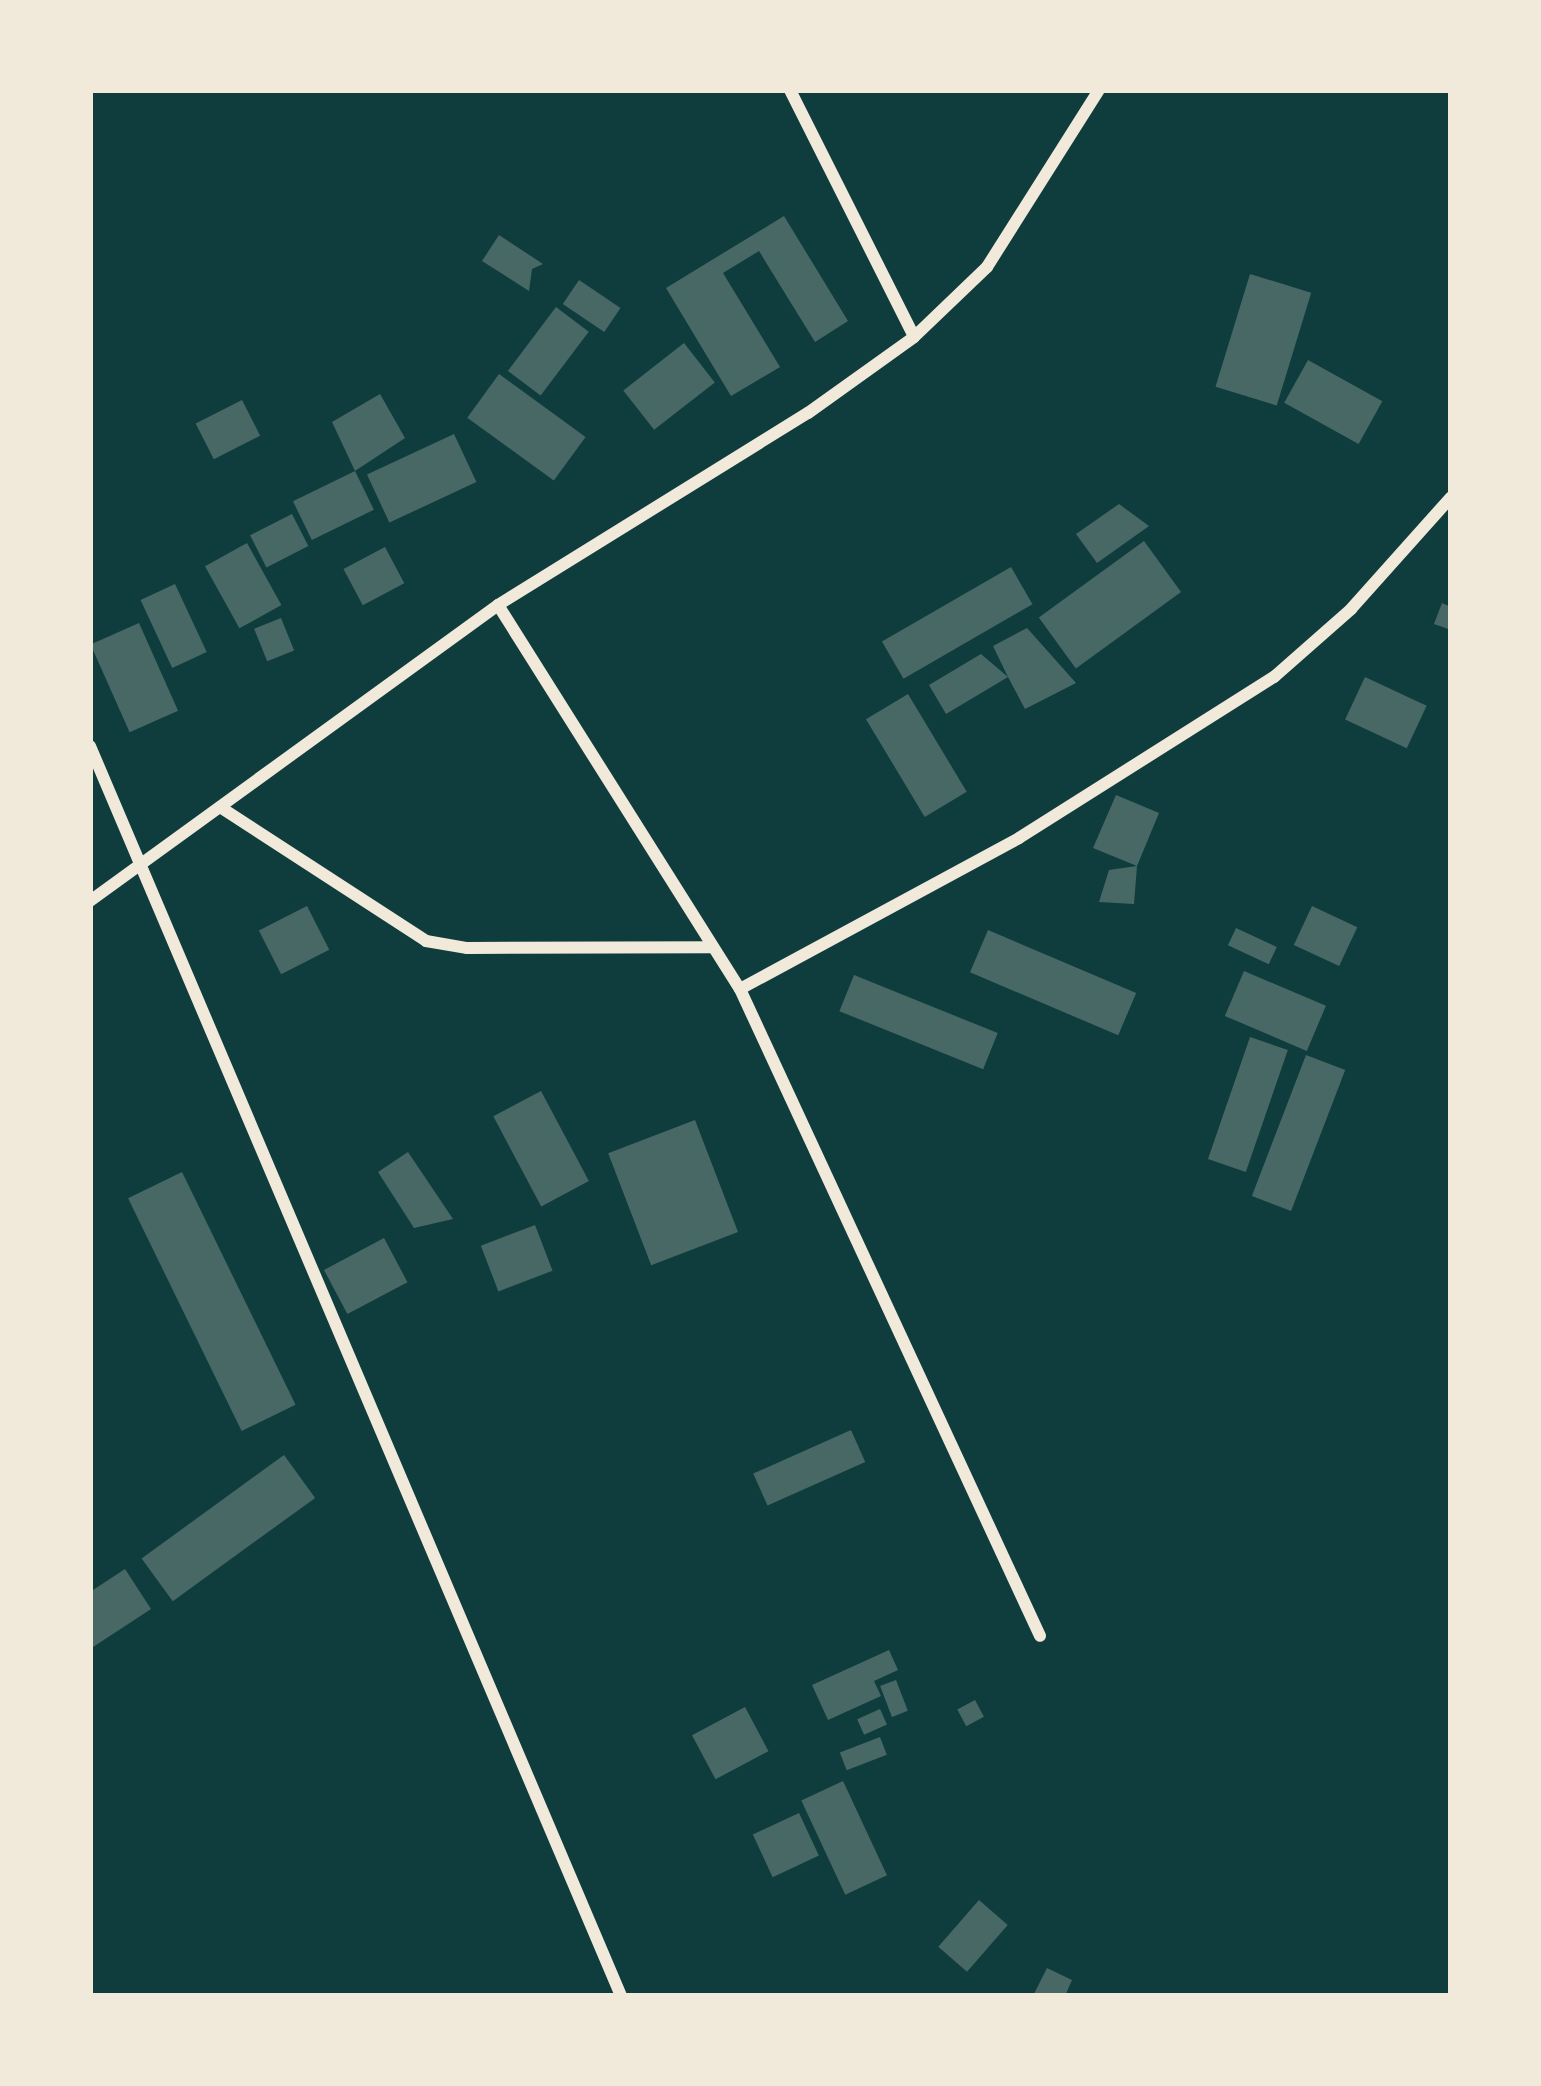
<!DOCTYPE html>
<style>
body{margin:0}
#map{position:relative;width:1541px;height:2086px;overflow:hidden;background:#0f3d3e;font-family:Rubik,sans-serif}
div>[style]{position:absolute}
.building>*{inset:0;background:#486865;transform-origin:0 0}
.minor>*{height:12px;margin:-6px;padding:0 6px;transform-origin:6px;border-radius:6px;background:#f1e9da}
span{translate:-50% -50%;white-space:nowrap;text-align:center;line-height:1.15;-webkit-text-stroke:10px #f1e9da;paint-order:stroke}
.frame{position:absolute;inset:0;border:93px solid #f1e9da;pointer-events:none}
</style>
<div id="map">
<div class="building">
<div style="clip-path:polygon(784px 216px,848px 321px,815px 342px,759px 251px,723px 273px,780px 367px,731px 396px,666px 288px)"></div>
<div style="clip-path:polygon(499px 235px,543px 264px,532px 269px,529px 291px,482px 261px)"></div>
<div style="left:1250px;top:274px;width:64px;height:118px;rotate:17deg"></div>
<div style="left:579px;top:280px;width:50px;height:29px;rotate:34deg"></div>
<div style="left:556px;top:307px;width:41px;height:80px;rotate:37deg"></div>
<div style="left:684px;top:343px;width:50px;height:77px;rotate:52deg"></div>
<div style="left:1308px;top:360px;width:85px;height:49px;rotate:29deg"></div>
<div style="left:499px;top:374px;width:107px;height:54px;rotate:36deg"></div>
<div style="clip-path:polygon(380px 394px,405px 438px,355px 471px,332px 422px)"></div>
<div style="left:242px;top:400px;width:40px;height:52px;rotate:63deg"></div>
<div style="left:454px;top:434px;width:53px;height:96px;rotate:65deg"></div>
<div style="left:355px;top:471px;width:43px;height:69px;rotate:64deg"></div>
<div style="clip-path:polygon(1119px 504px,1149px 526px,1097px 563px,1076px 534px)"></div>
<div style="left:292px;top:514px;width:36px;height:47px;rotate:63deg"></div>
<div style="left:1144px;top:541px;width:63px;height:130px;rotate:54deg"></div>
<div style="left:247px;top:543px;width:71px;height:48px;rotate:61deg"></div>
<div style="left:385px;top:547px;width:41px;height:47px;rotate:62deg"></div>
<div style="left:1011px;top:567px;width:43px;height:149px;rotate:60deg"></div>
<div style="left:175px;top:584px;width:75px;height:38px;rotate:65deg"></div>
<div style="clip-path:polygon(1442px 603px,1451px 607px,1451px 630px,1434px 624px)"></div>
<div style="left:281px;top:618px;width:35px;height:29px;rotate:68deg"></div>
<div style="left:139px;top:623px;width:96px;height:53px;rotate:66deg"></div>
<div style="clip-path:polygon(1027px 628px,1076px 683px,1025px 709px,1008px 677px,946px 714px,929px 685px,981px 654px,1008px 677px,993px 646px)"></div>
<div style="left:1365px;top:677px;width:68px;height:47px;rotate:25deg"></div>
<div style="left:908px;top:694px;width:114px;height:49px;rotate:59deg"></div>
<div style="clip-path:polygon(1116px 795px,1159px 813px,1137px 866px,1134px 904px,1099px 902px,1109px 870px,1137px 866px,1093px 848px)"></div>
<div style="left:307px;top:906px;width:49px;height:54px;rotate:63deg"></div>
<div style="left:1312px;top:906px;width:50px;height:43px;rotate:25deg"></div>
<div style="left:1236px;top:928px;width:45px;height:19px;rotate:25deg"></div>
<div style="left:988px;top:930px;width:161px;height:46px;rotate:23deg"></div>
<div style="left:1244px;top:971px;width:89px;height:49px;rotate:23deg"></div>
<div style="left:854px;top:975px;width:155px;height:39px;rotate:22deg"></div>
<div style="left:1250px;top:1037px;width:40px;height:129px;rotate:19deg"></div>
<div style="left:1306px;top:1055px;width:42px;height:151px;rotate:21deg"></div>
<div style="left:541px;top:1091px;width:102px;height:54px;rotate:62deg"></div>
<div style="left:695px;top:1120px;width:120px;height:93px;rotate:69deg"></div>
<div style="clip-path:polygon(408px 1152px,453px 1219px,414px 1228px,378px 1172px)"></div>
<div style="left:182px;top:1172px;width:259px;height:60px;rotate:64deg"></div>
<div style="left:535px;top:1225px;width:49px;height:58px;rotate:69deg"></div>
<div style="left:384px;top:1238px;width:50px;height:68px;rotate:62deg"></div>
<div style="left:851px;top:1430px;width:35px;height:107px;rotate:66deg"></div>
<div style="left:284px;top:1455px;width:53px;height:176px;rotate:54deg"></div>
<div style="clip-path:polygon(125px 1569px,151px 1609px,90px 1649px,90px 1592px)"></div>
<div style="clip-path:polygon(889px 1650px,898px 1670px,874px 1681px,881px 1696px,828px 1720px,812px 1685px)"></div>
<div style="left:896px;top:1680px;width:33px;height:17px;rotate:69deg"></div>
<div style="left:975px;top:1700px;width:19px;height:20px;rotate:62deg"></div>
<div style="left:745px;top:1707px;width:50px;height:60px;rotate:62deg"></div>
<div style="left:880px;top:1709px;width:17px;height:25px;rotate:66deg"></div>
<div style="left:880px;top:1737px;width:19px;height:43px;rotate:69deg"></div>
<div style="left:843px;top:1781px;width:104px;height:46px;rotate:65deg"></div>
<div style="left:799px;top:1813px;width:47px;height:51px;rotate:65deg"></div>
<div style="left:979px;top:1900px;width:38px;height:62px;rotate:41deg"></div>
<div style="clip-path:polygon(1047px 1968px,1072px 1980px,1065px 1996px,1033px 1996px)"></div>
</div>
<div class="minor">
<div style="left:790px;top:90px;width:276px;rotate:63.3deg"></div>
<div style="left:498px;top:605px;width:454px;rotate:57.8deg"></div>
<div style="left:740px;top:989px;width:713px;rotate:65.12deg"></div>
<div style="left:90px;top:746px;width:1358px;rotate:66.98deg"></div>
<div style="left:220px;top:807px;width:246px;rotate:33deg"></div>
<div style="left:426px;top:941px;width:42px;rotate:9.7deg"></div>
<div style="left:467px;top:948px;width:246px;rotate:-0.2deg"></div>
<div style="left:90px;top:901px;width:504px;rotate:-35.96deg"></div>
<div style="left:498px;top:605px;width:365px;rotate:-31.8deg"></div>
<div style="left:808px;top:413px;width:130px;rotate:-35.6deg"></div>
<div style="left:914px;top:337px;width:101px;rotate:-43.8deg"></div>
<div style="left:987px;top:267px;width:209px;rotate:-57.7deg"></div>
<div style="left:740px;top:989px;width:317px;rotate:-28.4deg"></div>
<div style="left:1019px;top:838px;width:302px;rotate:-32.3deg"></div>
<div style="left:1274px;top:677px;width:103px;rotate:-41.4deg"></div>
<div style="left:1351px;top:609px;width:150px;rotate:-48.2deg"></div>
</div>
<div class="frame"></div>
</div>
